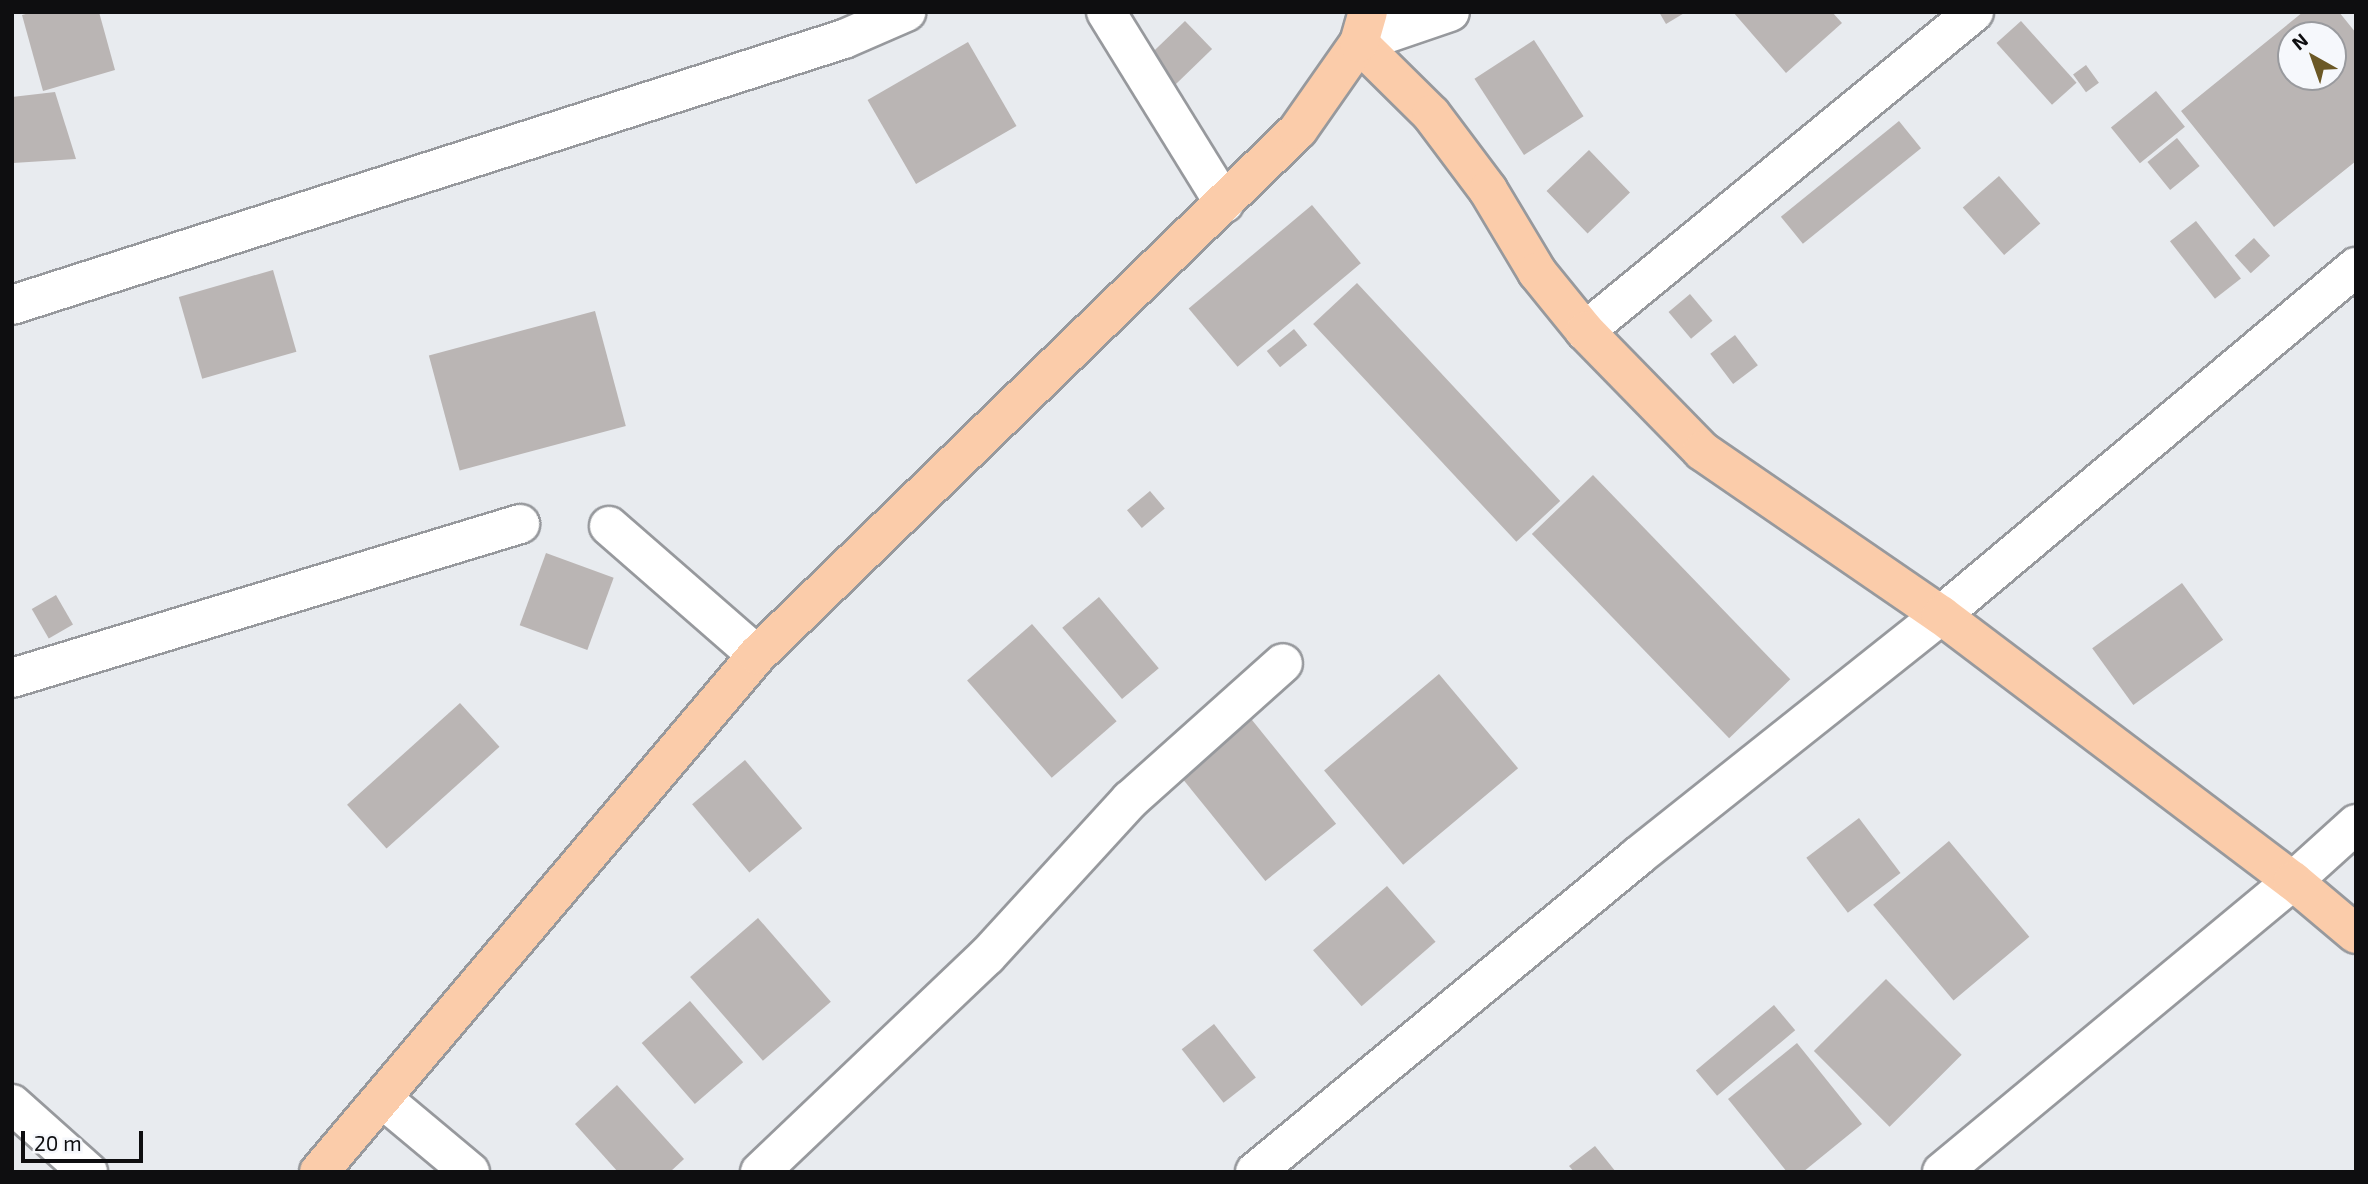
<!DOCTYPE html>
<style>
body{margin:0}
#map{position:relative;width:2368px;height:1184px;overflow:hidden;background:#e8ebef;font-family:"Exo 2",sans-serif}
div>[style]{position:absolute}
.building>*{inset:0;background:#bab5b4;transform-origin:0 0}
.roads{filter:drop-shadow(2px 0 #97999d) drop-shadow(-2px 0 #97999d) drop-shadow(0 2px #97999d) drop-shadow(0 -2px #97999d)}
.minor>*{height:38px;margin:-19px;padding:0 19px;transform-origin:19px;border-radius:19px;background:#fff}
.major>*{height:38px;margin:-19px;padding:0 19px;transform-origin:19px;border-radius:19px;background:#fbccaa}
span{translate:-50% -50%;white-space:nowrap;text-align:center;line-height:1.15;-webkit-text-stroke:6px #f6f8fc;paint-order:stroke}
.frame{position:absolute;inset:0;border:14px solid #0e0e10;pointer-events:none}
.north{position:absolute;left:2277px;top:21px;width:70px;height:70px;box-sizing:border-box;background:#f6f8fc;border:2px solid #999a9e;border-radius:50%;rotate:320deg;font-size:19px;font-weight:700;line-height:28px;text-align:center;color:#0e0e10}
.north::after{content:'';display:block;margin:auto;width:24px;height:32px;background:#6b5826;clip-path:polygon(50% 0,100% 100%,50% 72%,0 100%)}
.scale{position:absolute;left:21px;top:1131px;width:122px;height:32px;box-sizing:border-box;border:4px solid #0e0e10;border-top:0;padding-left:9px;font-size:21px;line-height:24px;white-space:nowrap;color:#0e0e10;-webkit-text-stroke:5px #f6f8fc;paint-order:stroke}
</style>
<div id="map">
<div class="building">
<div style="clip-path:polygon(33px 12px,99px 12px,115px 70px,43px 91px,22px 15px)"></div>
<div style="clip-path:polygon(1659px 12px,1686px 12px,1666px 24px)"></div>
<div style="clip-path:polygon(1733px 12px,1832px 12px,1842px 23px,1786px 73px)"></div>
<div style="clip-path:polygon(evenodd,2303px 12px,2339px 12px,2356px 33px,2356px 161px,2274px 227px,2181px 111px,2303px 12px,2291px 35px,2333px 35px,2333px 77px,2291px 77px,2291px 35px)"></div>
<div style="left:1185px;top:21px;width:39px;height:52px;rotate:46deg"></div>
<div style="left:2021px;top:21px;width:83px;height:33px;rotate:48deg"></div>
<div style="left:1534px;top:40px;width:91px;height:71px;rotate:57deg"></div>
<div style="left:968px;top:42px;width:97px;height:116px;rotate:60deg"></div>
<div style="left:2086px;top:65px;width:22px;height:16px;rotate:54deg"></div>
<div style="left:2156px;top:91px;width:46px;height:58px;rotate:51deg"></div>
<div style="clip-path:polygon(55px 92px,76px 159px,13px 163px,12px 97px)"></div>
<div style="left:1899px;top:121px;width:35px;height:152px;rotate:51deg"></div>
<div style="left:2177px;top:138px;width:36px;height:38px;rotate:51deg"></div>
<div style="left:1589px;top:150px;width:59px;height:59px;rotate:46deg"></div>
<div style="left:1999px;top:176px;width:63px;height:48px;rotate:49deg"></div>
<div style="left:1312px;top:205px;width:76px;height:161px;rotate:50deg"></div>
<div style="left:2196px;top:221px;width:73px;height:33px;rotate:52deg"></div>
<div style="left:2254px;top:238px;width:24px;height:26px;rotate:48deg"></div>
<div style="left:273px;top:270px;width:85px;height:98px;rotate:74deg"></div>
<div style="left:1357px;top:283px;width:298px;height:60px;rotate:47deg"></div>
<div style="left:1690px;top:294px;width:35px;height:28px;rotate:50deg"></div>
<div style="left:595px;top:311px;width:119px;height:172px;rotate:75deg"></div>
<div style="left:1294px;top:329px;width:21px;height:35px;rotate:51deg"></div>
<div style="left:1735px;top:335px;width:38px;height:31px;rotate:53deg"></div>
<div style="left:1593px;top:475px;width:284px;height:85px;rotate:46deg"></div>
<div style="left:1150px;top:491px;width:23px;height:30px;rotate:50deg"></div>
<div style="left:546px;top:553px;width:72px;height:77px;rotate:20deg"></div>
<div style="left:2182px;top:583px;width:70px;height:111px;rotate:54deg"></div>
<div style="left:56px;top:595px;width:34px;height:28px;rotate:60deg"></div>
<div style="left:1099px;top:597px;width:93px;height:48px;rotate:50deg"></div>
<div style="left:1032px;top:624px;width:129px;height:86px;rotate:49deg"></div>
<div style="left:1439px;top:674px;width:123px;height:150px;rotate:50deg"></div>
<div style="left:460px;top:703px;width:59px;height:152px;rotate:48deg"></div>
<div style="left:1248px;top:715px;width:140px;height:91px;rotate:51deg"></div>
<div style="left:745px;top:760px;width:89px;height:69px;rotate:50deg"></div>
<div style="left:1859px;top:818px;width:69px;height:66px;rotate:53deg"></div>
<div style="left:1949px;top:841px;width:125px;height:99px;rotate:50deg"></div>
<div style="left:1387px;top:886px;width:74px;height:98px;rotate:49deg"></div>
<div style="left:758px;top:918px;width:111px;height:90px;rotate:49deg"></div>
<div style="left:1886px;top:979px;width:107px;height:102px;rotate:45deg"></div>
<div style="left:690px;top:1001px;width:81px;height:64px;rotate:49deg"></div>
<div style="left:1774px;top:1005px;width:33px;height:102px;rotate:50deg"></div>
<div style="left:1214px;top:1024px;width:68px;height:41px;rotate:52deg"></div>
<div style="clip-path:polygon(1797px 1043px,1862px 1124px,1803px 1172px,1787px 1172px,1728px 1099px)"></div>
<div style="clip-path:polygon(617px 1085px,684px 1159px,670px 1172px,618px 1172px,575px 1124px)"></div>
<div style="clip-path:polygon(1595px 1146px,1616px 1172px,1574px 1172px,1569px 1166px)"></div>
</div>
<div class="roads">
<div class="minor">
<div style="left:1106px;top:12px;width:225px;rotate:58.3deg"></div>
<div style="left:1359px;top:43px;width:96px;rotate:-18.8deg"></div>
<div style="left:12px;top:305px;width:873px;rotate:-17.73deg"></div>
<div style="left:844px;top:39px;width:68px;rotate:-23.5deg"></div>
<div style="left:1585px;top:331px;width:503px;rotate:-39.35deg"></div>
<div style="left:609px;top:526px;width:196px;rotate:41.1deg"></div>
<div style="left:12px;top:678px;width:531px;rotate:-16.86deg"></div>
<div style="left:384px;top:1100px;width:112px;rotate:39.9deg"></div>
<div style="left:12px;top:1104px;width:102px;rotate:41.8deg"></div>
<div style="left:760px;top:1172px;width:313px;rotate:-43.6deg"></div>
<div style="left:987px;top:956px;width:212px;rotate:-47.5deg"></div>
<div style="left:1130px;top:800px;width:205px;rotate:-41.8deg"></div>
<div style="left:1255px;top:1172px;width:497px;rotate:-39.5deg"></div>
<div style="left:1638px;top:856px;width:387px;rotate:-38.5deg"></div>
<div style="left:1941px;top:615px;width:542px;rotate:-39.98deg"></div>
<div style="left:1942px;top:1172px;width:456px;rotate:-39.7deg"></div>
<div style="left:2293px;top:881px;width:85px;rotate:-42.1deg"></div>
</div>
<div class="major">
<div style="left:1359px;top:43px;width:101px;rotate:44.6deg"></div>
<div style="left:1431px;top:114px;width:95px;rotate:53.1deg"></div>
<div style="left:1488px;top:190px;width:96px;rotate:59.1deg"></div>
<div style="left:1537px;top:272px;width:76px;rotate:50.9deg"></div>
<div style="left:1585px;top:331px;width:168px;rotate:45.7deg"></div>
<div style="left:1702px;top:451px;width:290px;rotate:34.5deg"></div>
<div style="left:1941px;top:615px;width:441px;rotate:37.1deg"></div>
<div style="left:2293px;top:881px;width:82px;rotate:40.1deg"></div>
<div style="left:319px;top:1172px;width:678px;rotate:-49.73deg"></div>
<div style="left:757px;top:655px;width:754px;rotate:-44.14deg"></div>
<div style="left:1298px;top:130px;width:106px;rotate:-55deg"></div>
<div style="left:1359px;top:43px;width:32px;rotate:-74deg"></div>
</div>
</div>
<div class="frame"></div>
<div class="north">N</div>
<div class="scale">20 m</div>
</div>
